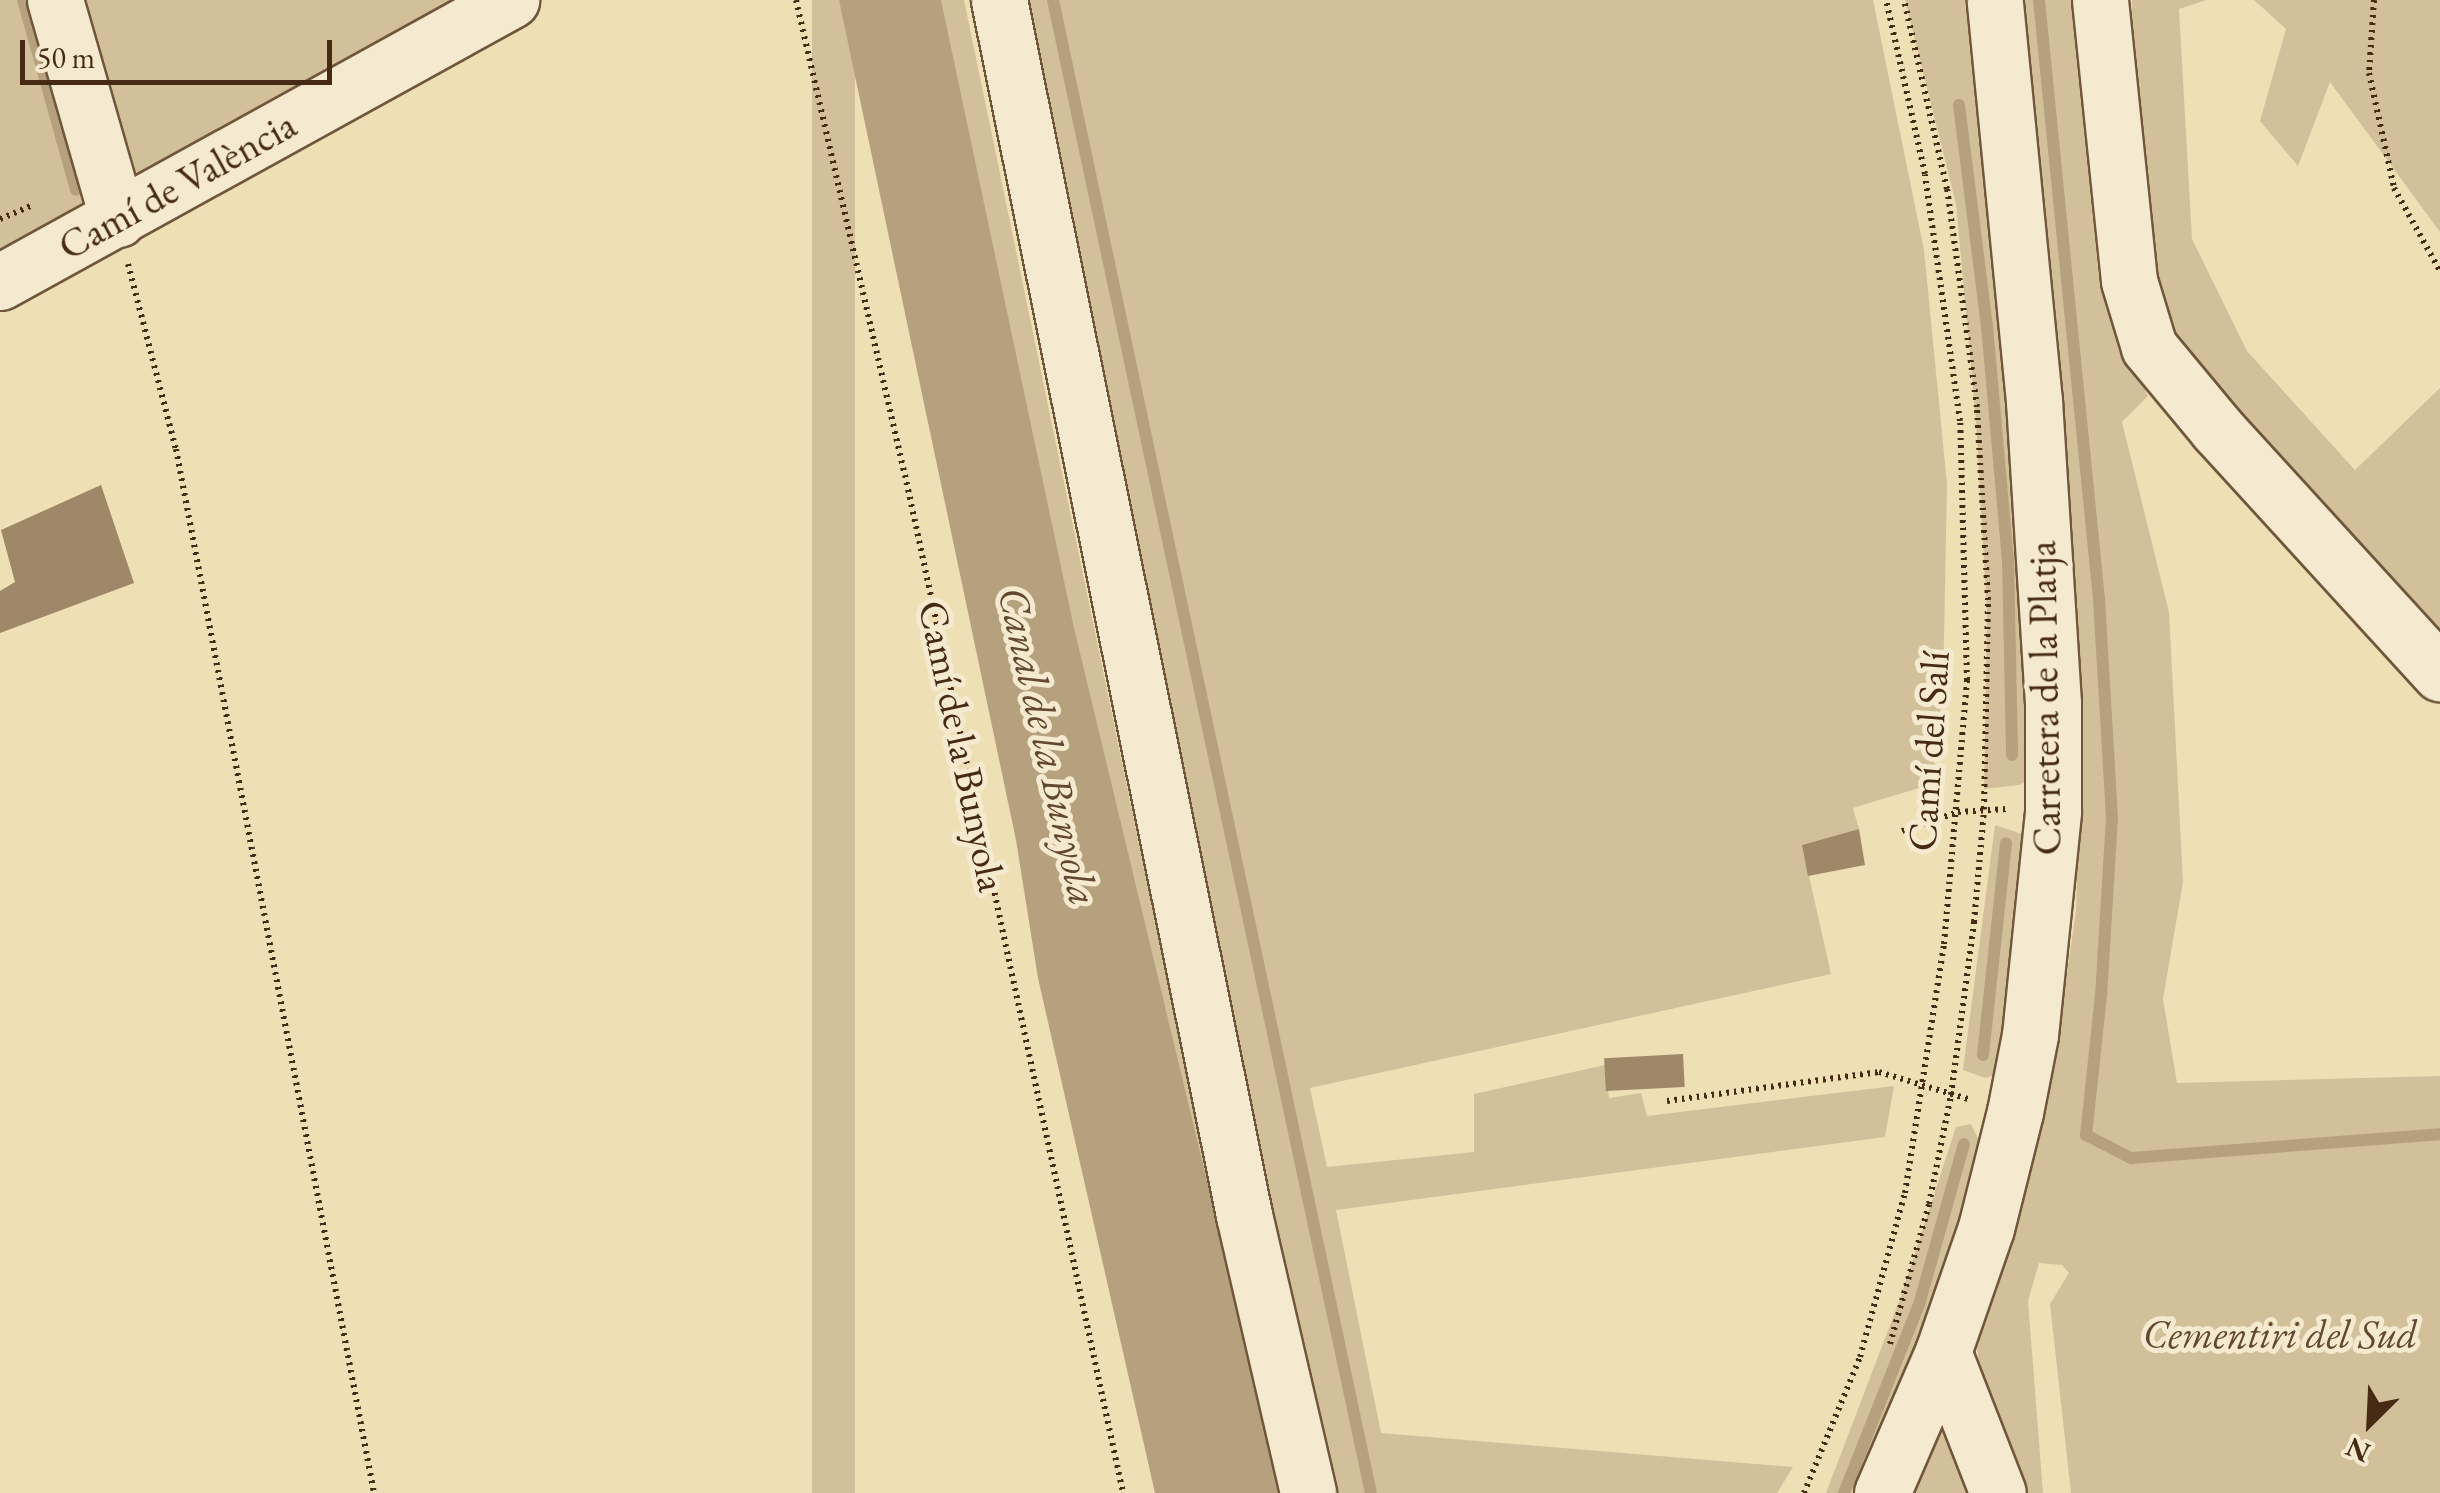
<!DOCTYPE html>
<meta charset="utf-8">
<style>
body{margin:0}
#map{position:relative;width:2440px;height:1493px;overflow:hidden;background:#efdfb5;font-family:"EB Garamond",serif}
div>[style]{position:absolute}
.green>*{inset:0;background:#d2c09a;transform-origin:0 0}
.water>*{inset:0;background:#b6a17e}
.stream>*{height:12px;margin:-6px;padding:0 6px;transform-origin:6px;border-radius:6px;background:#b6a17e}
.building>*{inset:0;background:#9e8868;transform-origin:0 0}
.path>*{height:6px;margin-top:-3px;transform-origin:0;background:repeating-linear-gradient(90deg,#462a14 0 2.5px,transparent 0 7.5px)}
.roads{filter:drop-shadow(2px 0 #70573c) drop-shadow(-2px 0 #70573c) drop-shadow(0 2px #70573c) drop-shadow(0 -2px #70573c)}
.minor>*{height:55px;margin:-27.5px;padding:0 27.5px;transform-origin:27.5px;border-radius:27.5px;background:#f5eacf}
span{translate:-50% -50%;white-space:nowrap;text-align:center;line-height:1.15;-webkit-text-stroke:10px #f5eacf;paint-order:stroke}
.street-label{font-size:40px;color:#462a14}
.park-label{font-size:40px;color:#62482f;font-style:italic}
.water-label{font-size:42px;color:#62482e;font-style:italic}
.north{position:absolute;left:2320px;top:1373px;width:100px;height:100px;-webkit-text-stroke:8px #f5eacf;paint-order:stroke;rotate:204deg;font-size:28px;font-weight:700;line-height:40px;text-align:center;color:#462a14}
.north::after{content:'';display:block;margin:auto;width:35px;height:45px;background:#462a14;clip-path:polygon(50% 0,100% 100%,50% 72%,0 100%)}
.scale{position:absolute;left:20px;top:40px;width:312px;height:45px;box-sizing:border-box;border:5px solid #462a14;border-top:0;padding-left:12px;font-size:30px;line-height:35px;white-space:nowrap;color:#462a14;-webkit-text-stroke:8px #f5eacf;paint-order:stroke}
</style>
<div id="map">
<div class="green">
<div style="clip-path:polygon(0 0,475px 0,0 255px)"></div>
<div style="left:812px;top:0;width:43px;height:1528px"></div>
<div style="clip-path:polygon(924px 0,964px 0,1209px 1182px,1282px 1493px,1249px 1493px)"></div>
<div style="clip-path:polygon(1020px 0,1873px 0,1924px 250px,1947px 484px,1943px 689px,1932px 784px,1853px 808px,1859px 829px,1802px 845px,1831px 974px,1310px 1088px,1327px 1167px,1474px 1152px,1474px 1094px,1605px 1065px,1609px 1098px,1641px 1093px,1647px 1116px,1894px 1086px,1885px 1137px,1336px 1210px,1381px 1433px,1793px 1467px,1777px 1493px,1334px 1493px,1214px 973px)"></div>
<div style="clip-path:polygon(1905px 0,1965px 0,2007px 365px,2033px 778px,2019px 785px,1984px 789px,1987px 615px,1976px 420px,1956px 204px)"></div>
<div style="clip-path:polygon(2018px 0,2075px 0,2098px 271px,2111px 314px,2148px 396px,2122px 422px,2169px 612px,2183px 882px,2163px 999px,2177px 1083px,2440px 1076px,2440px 1493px,2071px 1493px,2050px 1304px,2069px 1273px,2062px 1265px,2039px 1263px,2028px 1301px,2043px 1493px,2021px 1493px,1979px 1367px,1976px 1337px,2030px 1173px,2053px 1074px,2076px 910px,2080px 751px,2072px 525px,2040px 171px)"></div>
<div style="clip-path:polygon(2132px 0,2207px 0,2179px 9px,2192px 239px,2247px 351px,2355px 470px,2440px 388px,2440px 634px,2188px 356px,2162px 308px,2145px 259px,2131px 100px)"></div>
<div style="clip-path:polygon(2254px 0,2440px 0,2440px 232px,2330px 82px,2298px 166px,2260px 121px,2286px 29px)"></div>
<div style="clip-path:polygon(1995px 825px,2031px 837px,1999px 1074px,1985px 1078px,1963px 1070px)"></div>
<div style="clip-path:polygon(1971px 1124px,1981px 1145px,1913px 1371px,1860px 1493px,1826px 1493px,1900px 1299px,1956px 1127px)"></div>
<div style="clip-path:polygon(1947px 1416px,1978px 1493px,1913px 1493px)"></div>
</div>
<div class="water">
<div style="clip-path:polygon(839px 0,941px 0,1074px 628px,1282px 1493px,1155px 1493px,1038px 978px,1016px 840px)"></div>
</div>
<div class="stream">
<div style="left:23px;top:0;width:197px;rotate:74.4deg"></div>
<div style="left:1053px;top:0;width:1526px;rotate:77.98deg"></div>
<div style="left:2039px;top:0;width:602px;rotate:84.28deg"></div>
<div style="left:2099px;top:599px;width:218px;rotate:86.6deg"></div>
<div style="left:2112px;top:817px;width:178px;rotate:93.5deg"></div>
<div style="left:2101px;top:995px;width:141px;rotate:96.1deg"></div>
<div style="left:2086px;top:1135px;width:51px;rotate:27.1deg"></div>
<div style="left:2131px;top:1158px;width:310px;rotate:-4.4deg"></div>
<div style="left:1959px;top:105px;width:223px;rotate:82.8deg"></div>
<div style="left:1987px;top:326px;width:235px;rotate:84.9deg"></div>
<div style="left:2008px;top:560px;width:195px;rotate:88.8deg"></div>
<div style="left:1983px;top:1055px;width:213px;rotate:-83.8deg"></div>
<div style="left:1844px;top:1493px;width:202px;rotate:-68.3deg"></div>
<div style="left:1919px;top:1305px;width:167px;rotate:-74.4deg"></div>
</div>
<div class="building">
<div style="clip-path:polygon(101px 485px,134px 583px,0 633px,0 591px,15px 582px,1px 530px)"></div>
<div style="clip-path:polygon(1859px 829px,1865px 865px,1808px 876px,1802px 845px)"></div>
<div style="left:1683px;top:1054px;width:33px;height:79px;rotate:87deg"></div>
</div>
<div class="path">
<div style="left:796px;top:0;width:487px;rotate:77.1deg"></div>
<div style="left:905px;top:475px;width:1041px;rotate:77.91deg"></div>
<div style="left:2374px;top:0;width:73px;rotate:93.9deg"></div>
<div style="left:2369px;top:73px;width:118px;rotate:77.7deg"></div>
<div style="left:2394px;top:188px;width:95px;rotate:61deg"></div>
<div style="left:0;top:219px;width:34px;rotate:-23deg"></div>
<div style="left:128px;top:264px;width:191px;rotate:75.5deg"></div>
<div style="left:176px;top:449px;width:1063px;rotate:79.26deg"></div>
<div style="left:1902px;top:831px;width:59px;rotate:-18.7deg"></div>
<div style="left:1958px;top:812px;width:49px;rotate:-3.5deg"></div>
<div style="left:1667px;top:1101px;width:214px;rotate:-7.8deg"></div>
<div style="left:1879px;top:1072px;width:96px;rotate:16.9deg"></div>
<div style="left:1890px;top:1344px;width:145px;rotate:-74.4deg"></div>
<div style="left:1929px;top:1204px;width:111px;rotate:-78.6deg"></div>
<div style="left:1951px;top:1095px;width:175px;rotate:-82.4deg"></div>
<div style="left:1974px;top:922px;width:113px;rotate:-84.9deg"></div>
<div style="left:1984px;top:809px;width:209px;rotate:-88.9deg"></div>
<div style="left:1988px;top:600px;width:193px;rotate:-93.3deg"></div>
<div style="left:1977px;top:407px;width:220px;rotate:-97.8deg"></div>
<div style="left:1947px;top:189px;width:194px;rotate:-102.8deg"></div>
<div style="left:1804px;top:1493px;width:147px;rotate:-67.6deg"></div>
<div style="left:1860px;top:1357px;width:170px;rotate:-74.7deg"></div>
<div style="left:1905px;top:1193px;width:252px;rotate:-81.1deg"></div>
<div style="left:1944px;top:944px;width:265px;rotate:-85deg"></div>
<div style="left:1967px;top:680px;width:259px;rotate:-91.5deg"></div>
<div style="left:1960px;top:421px;width:249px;rotate:-98.1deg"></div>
<div style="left:1925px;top:174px;width:178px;rotate:-102.6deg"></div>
</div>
<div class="roads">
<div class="minor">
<div style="left:55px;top:0;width:228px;rotate:74deg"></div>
<div style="left:999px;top:0;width:1239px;rotate:78.6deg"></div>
<div style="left:1244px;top:1215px;width:285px;rotate:77deg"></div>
<div style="left:2100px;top:0;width:282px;rotate:84.1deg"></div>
<div style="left:2129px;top:281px;width:69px;rotate:73.1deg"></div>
<div style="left:2149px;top:347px;width:107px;rotate:50.3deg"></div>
<div style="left:2217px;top:429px;width:331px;rotate:47.6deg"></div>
<div style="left:0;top:282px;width:584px;rotate:-28.89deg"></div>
<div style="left:1943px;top:1352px;width:151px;rotate:68.7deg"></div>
<div style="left:1882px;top:1493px;width:154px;rotate:-66.6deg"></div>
<div style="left:1943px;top:1352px;width:131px;rotate:-70.9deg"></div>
<div style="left:1986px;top:1228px;width:120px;rotate:-76deg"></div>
<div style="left:2015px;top:1112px;width:78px;rotate:-79deg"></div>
<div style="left:2030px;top:1035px;width:225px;rotate:-84.1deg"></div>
<div style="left:2053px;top:811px;width:108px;rotate:-90deg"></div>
<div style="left:2053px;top:703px;width:303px;rotate:-93.6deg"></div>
<div style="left:2034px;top:401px;width:403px;rotate:-95.6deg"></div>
</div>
</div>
<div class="street-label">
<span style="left:177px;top:185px;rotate:-29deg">Camí de València</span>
<span style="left:2044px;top:698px;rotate:-91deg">Carretera de la Platja</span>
<span style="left:963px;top:746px;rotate:78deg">Camí de la Bunyola</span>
<span style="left:1928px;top:751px;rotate:-86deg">Camí del Salí</span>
</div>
<div class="park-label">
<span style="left:2280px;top:1334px">Cementiri del Sud</span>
</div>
<div class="water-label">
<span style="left:1048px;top:746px;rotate:77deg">Canal de la Bunyola</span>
</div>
<div class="north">N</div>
<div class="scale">50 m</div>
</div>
